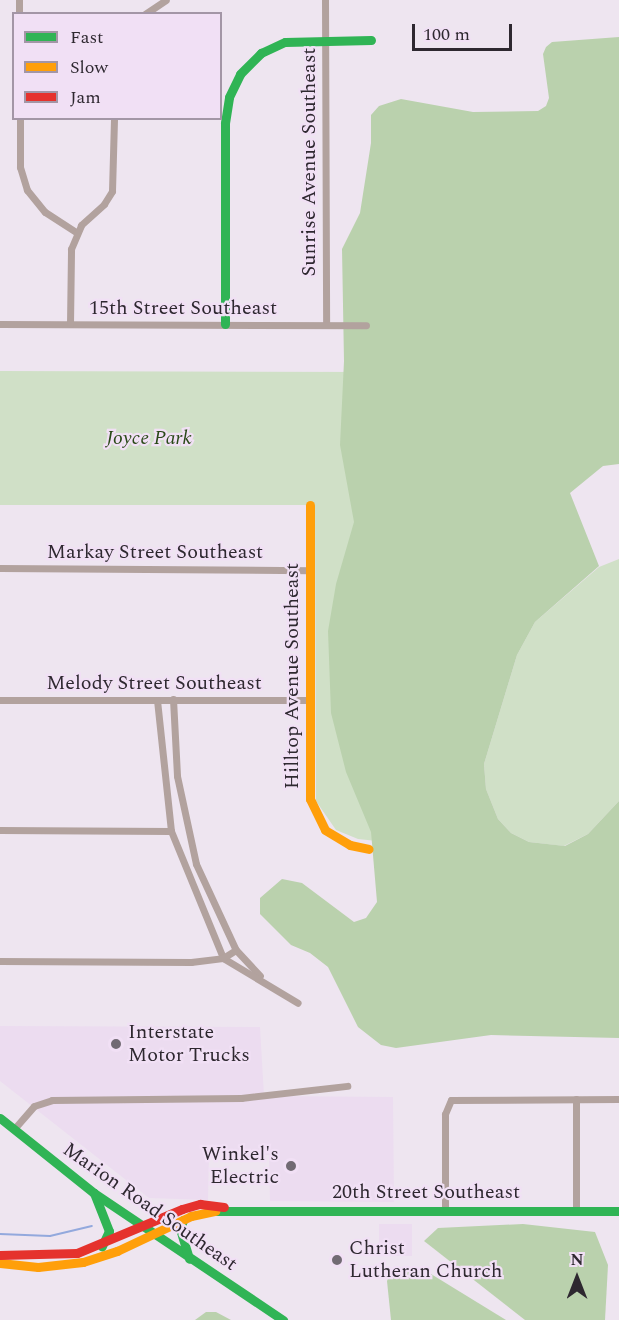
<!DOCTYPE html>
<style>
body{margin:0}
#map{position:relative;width:619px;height:1320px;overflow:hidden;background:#eee5f0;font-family:Spectral,serif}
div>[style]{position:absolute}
.built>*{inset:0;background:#ecdcf0;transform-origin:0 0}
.green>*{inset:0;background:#d0e0c7}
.forest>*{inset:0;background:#bad1ad}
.stream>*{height:2px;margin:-1px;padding:0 1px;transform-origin:1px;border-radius:1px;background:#93a9dd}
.street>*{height:7px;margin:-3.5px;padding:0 3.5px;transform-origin:3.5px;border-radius:3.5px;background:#b2a29e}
.fast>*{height:9px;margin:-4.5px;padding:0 4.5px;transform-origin:4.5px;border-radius:4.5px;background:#30b455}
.slow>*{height:9px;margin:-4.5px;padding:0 4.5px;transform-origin:4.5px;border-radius:4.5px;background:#ff9f0a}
.jam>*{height:9px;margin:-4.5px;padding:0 4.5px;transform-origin:4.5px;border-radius:4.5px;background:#e5322d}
.dots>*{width:16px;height:16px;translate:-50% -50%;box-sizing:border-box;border:3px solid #f1e0f5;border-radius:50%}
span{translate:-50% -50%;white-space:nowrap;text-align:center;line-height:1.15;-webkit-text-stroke:4.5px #f1e0f5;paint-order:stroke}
.street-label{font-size:20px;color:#2e2830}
.park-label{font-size:20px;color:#294917;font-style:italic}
.poi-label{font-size:20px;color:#2e2830}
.left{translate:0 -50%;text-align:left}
.right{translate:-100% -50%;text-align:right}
.legend{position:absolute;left:12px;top:12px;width:210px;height:108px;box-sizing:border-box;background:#f1e0f5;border:2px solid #a396a6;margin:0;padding:8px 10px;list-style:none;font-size:18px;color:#2e2830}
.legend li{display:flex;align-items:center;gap:12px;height:30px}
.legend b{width:30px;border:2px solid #a396a6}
.north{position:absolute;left:547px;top:1248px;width:60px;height:60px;-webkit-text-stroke:4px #f1e0f5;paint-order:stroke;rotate:0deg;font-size:16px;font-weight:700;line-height:24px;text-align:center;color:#2e2830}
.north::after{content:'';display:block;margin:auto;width:21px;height:27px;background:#2e2830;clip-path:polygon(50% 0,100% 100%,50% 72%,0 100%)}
.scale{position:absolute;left:412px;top:24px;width:100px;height:27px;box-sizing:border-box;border:3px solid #2e2830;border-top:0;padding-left:8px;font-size:18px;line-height:21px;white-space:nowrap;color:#2e2830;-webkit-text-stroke:4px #f1e0f5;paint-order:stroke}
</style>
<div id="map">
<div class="built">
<div style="clip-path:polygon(0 1026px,260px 1027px,264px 1096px,393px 1097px,394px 1202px,270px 1201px,269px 1155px,209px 1153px,208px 1200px,149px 1198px,0 1081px)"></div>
<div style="left:379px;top:1224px;width:33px;height:32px"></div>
</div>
<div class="green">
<div style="clip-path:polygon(0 371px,377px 372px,377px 841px,358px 839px,336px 830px,316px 801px,315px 505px,0 505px)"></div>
<div style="clip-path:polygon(619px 559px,619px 801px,588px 834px,564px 846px,529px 842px,511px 833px,498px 819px,486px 789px,484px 764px,517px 655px,535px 622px,599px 567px)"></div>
</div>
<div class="forest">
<div style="clip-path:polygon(619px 37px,619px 464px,603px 466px,570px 493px,599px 566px,535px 622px,517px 655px,484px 764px,486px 789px,498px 819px,511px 833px,529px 842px,565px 846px,588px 834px,619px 801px,619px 1038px,491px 1035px,396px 1048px,381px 1045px,358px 1027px,328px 967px,310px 953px,291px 945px,260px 914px,260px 898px,282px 879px,302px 883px,354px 922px,366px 918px,377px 902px,371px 832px,346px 772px,331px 713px,328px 631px,336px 584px,354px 522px,340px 445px,344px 361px,342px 249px,360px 213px,371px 143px,371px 115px,379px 106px,401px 99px,473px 112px,538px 111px,546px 106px,549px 98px,543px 54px,546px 47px,552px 42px)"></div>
<div style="clip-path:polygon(523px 1224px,595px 1232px,608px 1265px,605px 1320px,525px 1320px,424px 1241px,438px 1228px)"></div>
<div style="clip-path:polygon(401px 1267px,431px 1274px,506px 1320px,391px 1320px,387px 1281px,392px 1269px)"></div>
<div style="clip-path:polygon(206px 1312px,216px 1312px,231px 1320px,195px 1320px)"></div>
</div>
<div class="stream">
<div style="left:0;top:1234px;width:50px;rotate:2.3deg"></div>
<div style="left:50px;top:1236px;width:43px;rotate:-13.4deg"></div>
</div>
<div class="street">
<div style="left:19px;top:0;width:14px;rotate:90deg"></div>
<div style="left:325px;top:0;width:325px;rotate:89.8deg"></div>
<div style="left:145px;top:14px;width:25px;rotate:-34deg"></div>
<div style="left:20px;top:118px;width:49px;rotate:90deg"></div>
<div style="left:20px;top:167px;width:24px;rotate:73deg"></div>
<div style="left:27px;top:190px;width:28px;rotate:51deg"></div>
<div style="left:45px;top:212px;width:37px;rotate:33deg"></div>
<div style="left:0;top:324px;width:366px;rotate:0.2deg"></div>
<div style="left:70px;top:324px;width:75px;rotate:-89.2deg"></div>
<div style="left:71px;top:249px;width:26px;rotate:-67deg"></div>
<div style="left:81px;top:225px;width:31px;rotate:-42deg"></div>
<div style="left:104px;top:204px;width:15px;rotate:-58deg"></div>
<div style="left:112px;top:191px;width:73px;rotate:-88.4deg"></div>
<div style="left:0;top:568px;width:310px;rotate:0.4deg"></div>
<div style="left:173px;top:699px;width:77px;rotate:87deg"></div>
<div style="left:177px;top:776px;width:90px;rotate:77.8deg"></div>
<div style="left:196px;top:864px;width:95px;rotate:65.1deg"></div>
<div style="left:236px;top:950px;width:35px;rotate:47deg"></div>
<div style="left:0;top:700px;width:309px"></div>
<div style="left:157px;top:700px;width:132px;rotate:83.9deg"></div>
<div style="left:171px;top:831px;width:137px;rotate:67.7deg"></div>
<div style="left:223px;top:958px;width:87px;rotate:31deg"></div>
<div style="left:0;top:830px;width:171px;rotate:0.3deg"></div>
<div style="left:0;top:961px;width:191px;rotate:0.3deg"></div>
<div style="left:191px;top:962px;width:32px;rotate:-7deg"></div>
<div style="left:223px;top:958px;width:15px;rotate:-32deg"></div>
<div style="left:576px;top:1099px;width:112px;rotate:90deg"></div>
<div style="left:14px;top:1129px;width:30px;rotate:-49deg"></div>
<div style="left:34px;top:1106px;width:19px;rotate:-18deg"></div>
<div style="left:52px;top:1100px;width:189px;rotate:-0.6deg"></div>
<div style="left:241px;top:1098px;width:107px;rotate:-6.5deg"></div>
<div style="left:445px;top:1210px;width:96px;rotate:-90deg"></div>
<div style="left:445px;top:1114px;width:15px;rotate:-67deg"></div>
<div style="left:451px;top:1100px;width:168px;rotate:-0.3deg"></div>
</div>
<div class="fast">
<div style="left:225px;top:324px;width:201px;rotate:-90deg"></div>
<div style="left:225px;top:123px;width:26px;rotate:-81deg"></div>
<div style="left:229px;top:97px;width:25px;rotate:-64deg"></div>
<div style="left:240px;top:74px;width:30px;rotate:-45deg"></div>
<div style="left:261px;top:53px;width:26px;rotate:-25deg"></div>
<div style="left:285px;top:42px;width:86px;rotate:-1.3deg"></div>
<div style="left:0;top:1118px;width:120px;rotate:38.6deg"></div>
<div style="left:94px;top:1193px;width:228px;rotate:33.9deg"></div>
<div style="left:94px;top:1193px;width:41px;rotate:68.5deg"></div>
<div style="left:109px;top:1231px;width:17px;rotate:115deg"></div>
<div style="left:215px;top:1211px;width:404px"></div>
<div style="left:183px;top:1220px;width:9px;rotate:108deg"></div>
<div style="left:180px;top:1229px;width:31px;rotate:73deg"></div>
</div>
<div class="slow">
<div style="left:310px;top:505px;width:294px;rotate:90deg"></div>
<div style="left:310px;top:799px;width:34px;rotate:64deg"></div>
<div style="left:325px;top:830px;width:29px;rotate:31deg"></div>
<div style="left:350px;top:845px;width:19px;rotate:12deg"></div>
<div style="left:0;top:1263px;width:38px;rotate:6deg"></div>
<div style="left:38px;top:1267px;width:45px;rotate:-6.3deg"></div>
<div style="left:83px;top:1262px;width:36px;rotate:-18deg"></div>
<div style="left:117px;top:1251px;width:82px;rotate:-25.3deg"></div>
<div style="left:191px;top:1216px;width:25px;rotate:-12deg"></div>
</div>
<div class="jam">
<div style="left:0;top:1255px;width:77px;rotate:-1.5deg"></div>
<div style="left:77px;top:1253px;width:114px;rotate:-22.7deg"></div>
<div style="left:182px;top:1209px;width:19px;rotate:-16deg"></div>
<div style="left:200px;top:1204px;width:24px;rotate:7deg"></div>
</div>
<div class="dots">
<div style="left:116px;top:1044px;background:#716a73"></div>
<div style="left:291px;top:1166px;background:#716a73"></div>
<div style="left:337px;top:1260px;background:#716a73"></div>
</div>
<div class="street-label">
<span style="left:309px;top:162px;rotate:-90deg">Sunrise Avenue Southeast</span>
<span style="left:183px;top:308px">15th Street Southeast</span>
<span style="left:155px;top:552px">Markay Street Southeast</span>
<span style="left:292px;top:676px;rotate:-90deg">Hilltop Avenue Southeast</span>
<span style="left:154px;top:683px">Melody Street Southeast</span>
<span style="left:426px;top:1192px">20th Street Southeast</span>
<span style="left:150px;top:1207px;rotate:35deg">Marion Road Southeast</span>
</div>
<div class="park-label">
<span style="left:149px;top:438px">Joyce Park</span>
</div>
<div class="poi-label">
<span class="left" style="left:128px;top:1044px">Interstate<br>Motor Trucks</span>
<span class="right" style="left:279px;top:1166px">Winkel's<br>Electric</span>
<span class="left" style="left:349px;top:1260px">Christ<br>Lutheran Church</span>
</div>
<ul class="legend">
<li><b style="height:8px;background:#30b455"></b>Fast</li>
<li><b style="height:8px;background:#ff9f0a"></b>Slow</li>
<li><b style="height:8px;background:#e5322d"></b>Jam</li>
</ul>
<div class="north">N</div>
<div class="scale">100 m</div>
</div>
